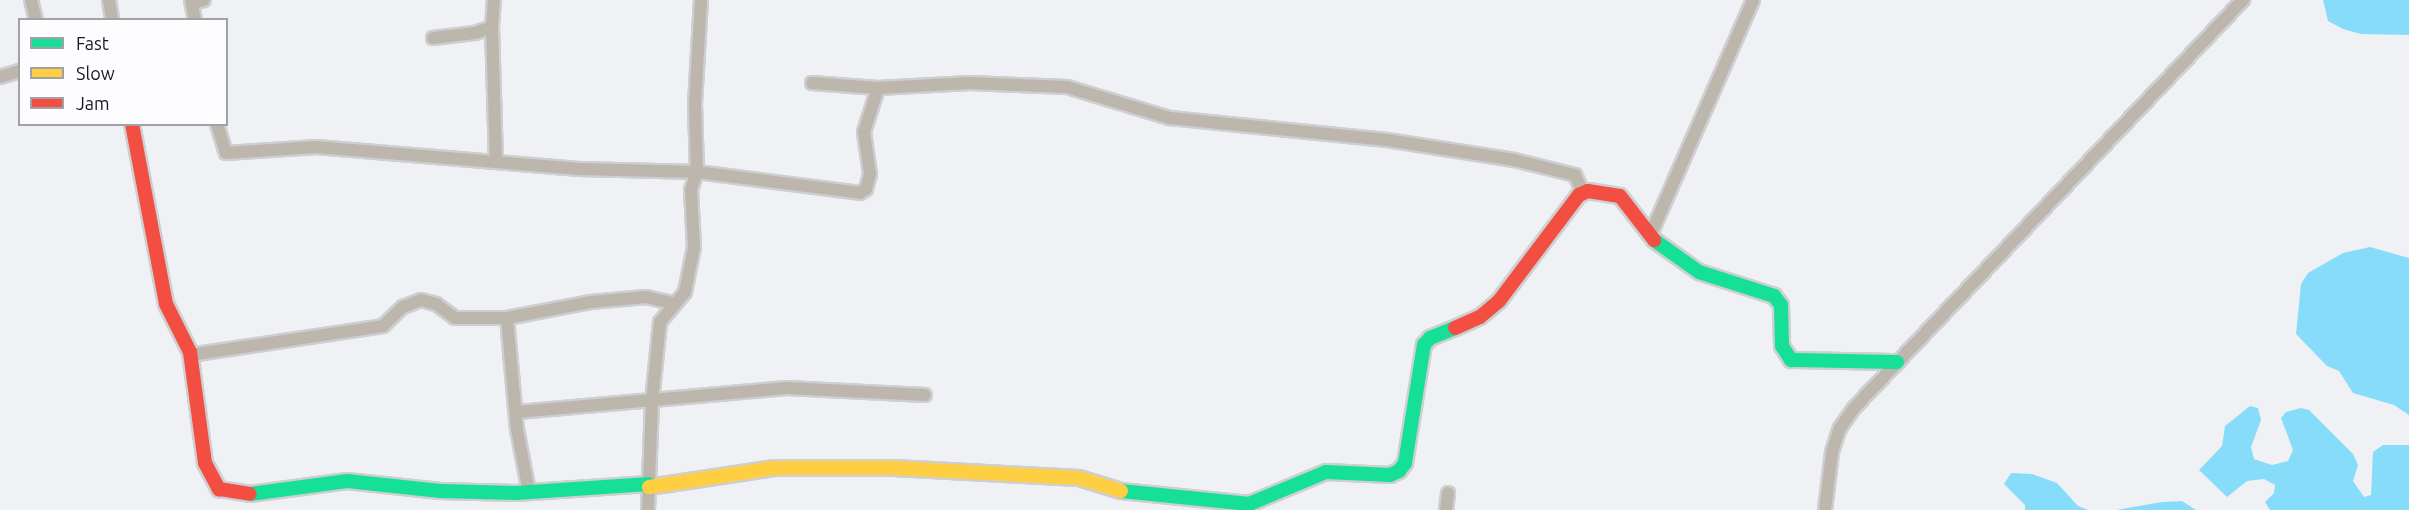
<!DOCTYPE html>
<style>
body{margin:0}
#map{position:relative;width:2409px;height:510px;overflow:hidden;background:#f0f1f5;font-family:Ubuntu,sans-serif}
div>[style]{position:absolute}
.water>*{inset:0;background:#87ddf9}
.roads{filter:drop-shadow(2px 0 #cecfd1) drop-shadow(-2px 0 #cecfd1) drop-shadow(0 2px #cecfd1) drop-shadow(0 -2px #cecfd1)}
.street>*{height:12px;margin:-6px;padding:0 6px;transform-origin:6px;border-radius:6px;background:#bdb6ac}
.fast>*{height:14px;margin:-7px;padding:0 7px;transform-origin:7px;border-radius:7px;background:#16e098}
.slow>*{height:14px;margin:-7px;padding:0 7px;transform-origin:7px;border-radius:7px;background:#ffcf43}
.jam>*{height:14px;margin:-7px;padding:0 7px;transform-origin:7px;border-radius:7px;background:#f24e42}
span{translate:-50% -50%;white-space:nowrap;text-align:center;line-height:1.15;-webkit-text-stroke:5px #fdfdff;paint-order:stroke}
.legend{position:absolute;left:18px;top:18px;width:210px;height:108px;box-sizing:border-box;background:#fdfdff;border:2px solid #a1a2a4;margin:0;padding:8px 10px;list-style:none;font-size:18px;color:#18191c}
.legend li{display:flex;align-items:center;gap:12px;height:30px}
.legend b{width:30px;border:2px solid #a1a2a4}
</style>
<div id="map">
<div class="water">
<div style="clip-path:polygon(2323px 0,2409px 0,2409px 35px,2361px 34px,2343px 29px,2328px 21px)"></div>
<div style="clip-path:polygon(2370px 247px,2409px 258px,2409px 415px,2394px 405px,2353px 393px,2339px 371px,2327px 366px,2296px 334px,2301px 284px,2308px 273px,2343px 253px)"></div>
<div style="clip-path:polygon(2250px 406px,2258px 408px,2261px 420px,2251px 447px,2254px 459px,2272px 465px,2288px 461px,2293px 450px,2281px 418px,2286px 412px,2301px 408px,2309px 410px,2353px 454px,2358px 465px,2353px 481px,2364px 497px,2371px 495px,2373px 452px,2383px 445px,2409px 445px,2409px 510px,2270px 510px,2265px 502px,2274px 493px,2275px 485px,2264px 479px,2247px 481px,2227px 497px,2199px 470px,2222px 446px,2225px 426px)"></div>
<div style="clip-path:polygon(2011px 473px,2032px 474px,2057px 483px,2078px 506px,2088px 510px,2025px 510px,2025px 505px,2004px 484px)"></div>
<div style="clip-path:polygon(2182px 501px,2196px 510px,2116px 510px,2162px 502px)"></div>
</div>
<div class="roads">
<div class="street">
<div style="left:31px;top:0;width:21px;rotate:76deg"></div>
<div style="left:109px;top:0;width:20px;rotate:81deg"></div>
<div style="left:191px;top:0;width:20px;rotate:79deg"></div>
<div style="left:192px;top:3px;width:12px;rotate:-14deg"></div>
<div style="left:492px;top:27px;width:132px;rotate:88.3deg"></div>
<div style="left:433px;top:38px;width:42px;rotate:-6.8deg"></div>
<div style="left:475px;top:33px;width:18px;rotate:-19deg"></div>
<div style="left:492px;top:27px;width:27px;rotate:-86deg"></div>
<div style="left:0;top:77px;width:21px;rotate:-17deg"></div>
<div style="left:812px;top:83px;width:66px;rotate:4.3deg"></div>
<div style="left:878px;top:88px;width:92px;rotate:-3.1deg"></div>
<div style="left:970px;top:83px;width:97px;rotate:2.4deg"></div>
<div style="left:1067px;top:87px;width:108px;rotate:16.8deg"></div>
<div style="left:1170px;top:118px;width:218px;rotate:5.8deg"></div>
<div style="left:1387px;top:140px;width:129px;rotate:8.9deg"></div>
<div style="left:1514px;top:160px;width:63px;rotate:13.8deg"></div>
<div style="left:1575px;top:175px;width:19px;rotate:65deg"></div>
<div style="left:217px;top:124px;width:30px;rotate:73deg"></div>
<div style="left:226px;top:153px;width:90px;rotate:-3.8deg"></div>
<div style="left:316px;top:147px;width:264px;rotate:4.8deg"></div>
<div style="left:579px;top:169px;width:118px;rotate:1.5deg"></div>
<div style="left:697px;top:172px;width:164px;rotate:7.3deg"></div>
<div style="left:860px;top:193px;width:7px;rotate:-34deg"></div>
<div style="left:866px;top:189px;width:16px;rotate:-75deg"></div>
<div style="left:870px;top:174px;width:42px;rotate:-98.1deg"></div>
<div style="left:864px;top:132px;width:46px;rotate:-72.3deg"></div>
<div style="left:1650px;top:236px;width:257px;rotate:-66.4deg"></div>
<div style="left:507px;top:318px;width:111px;rotate:84.9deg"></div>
<div style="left:517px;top:429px;width:64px;rotate:79.2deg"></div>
<div style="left:190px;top:355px;width:195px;rotate:-8.5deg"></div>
<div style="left:383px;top:326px;width:28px;rotate:-44deg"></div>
<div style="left:403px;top:307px;width:19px;rotate:-21deg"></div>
<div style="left:421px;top:300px;width:16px;rotate:15deg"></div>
<div style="left:436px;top:304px;width:24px;rotate:36deg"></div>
<div style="left:455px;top:318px;width:52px"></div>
<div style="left:507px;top:318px;width:86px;rotate:-10.8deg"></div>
<div style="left:591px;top:302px;width:55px;rotate:-5.2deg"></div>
<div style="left:646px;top:297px;width:27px;rotate:13deg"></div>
<div style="left:518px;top:412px;width:270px;rotate:-5.1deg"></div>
<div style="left:787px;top:388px;width:138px;rotate:2.9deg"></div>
<div style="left:648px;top:510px;width:109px;rotate:-87.9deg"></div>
<div style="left:652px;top:401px;width:79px;rotate:-84.2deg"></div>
<div style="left:660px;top:322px;width:39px;rotate:-50deg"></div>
<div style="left:685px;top:292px;width:46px;rotate:-78.7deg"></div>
<div style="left:694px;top:247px;width:57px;rotate:-93deg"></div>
<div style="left:691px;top:190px;width:19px;rotate:-72deg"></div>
<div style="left:697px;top:172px;width:68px;rotate:-91.7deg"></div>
<div style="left:695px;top:104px;width:104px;rotate:-86.7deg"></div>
<div style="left:1446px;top:510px;width:17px;rotate:-83deg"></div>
<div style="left:1825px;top:510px;width:58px;rotate:-83.1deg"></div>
<div style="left:1832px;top:452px;width:25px;rotate:-72deg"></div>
<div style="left:1840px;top:428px;width:24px;rotate:-55deg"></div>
<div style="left:1854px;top:408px;width:564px;rotate:-46.37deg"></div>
</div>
<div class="fast">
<div style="left:1654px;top:240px;width:55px;rotate:35.4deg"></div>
<div style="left:1699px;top:272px;width:79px;rotate:17.7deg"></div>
<div style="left:1774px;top:296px;width:11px;rotate:52deg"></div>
<div style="left:1781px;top:305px;width:41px;rotate:88.6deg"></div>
<div style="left:1782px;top:346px;width:17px;rotate:57deg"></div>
<div style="left:1791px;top:360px;width:106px;rotate:1.1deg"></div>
<div style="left:1121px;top:491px;width:129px;rotate:5.8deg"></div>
<div style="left:1249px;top:504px;width:83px;rotate:-22.6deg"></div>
<div style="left:1326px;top:472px;width:64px;rotate:2.7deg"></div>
<div style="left:1390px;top:475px;width:10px;rotate:-24deg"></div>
<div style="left:1399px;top:471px;width:10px;rotate:-53deg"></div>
<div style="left:1405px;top:463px;width:120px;rotate:-80.9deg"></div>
<div style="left:1424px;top:345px;width:9px;rotate:-49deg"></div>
<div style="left:1430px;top:338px;width:27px;rotate:-22deg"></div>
<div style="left:250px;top:494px;width:98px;rotate:-7.6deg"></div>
<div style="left:347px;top:481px;width:94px;rotate:6.1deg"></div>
<div style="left:440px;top:491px;width:76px;rotate:1.5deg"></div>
<div style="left:516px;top:493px;width:133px;rotate:-3.9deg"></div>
</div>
<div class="slow">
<div style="left:649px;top:487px;width:126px;rotate:-8.6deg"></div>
<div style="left:774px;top:468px;width:120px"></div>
<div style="left:894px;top:468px;width:185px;rotate:3.1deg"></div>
<div style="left:1079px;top:478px;width:44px;rotate:17.2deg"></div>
</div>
<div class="jam">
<div style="left:132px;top:124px;width:183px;rotate:79.3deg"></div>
<div style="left:166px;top:304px;width:54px;rotate:63.4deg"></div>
<div style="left:190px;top:352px;width:112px;rotate:82.3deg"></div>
<div style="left:205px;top:463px;width:30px;rotate:62deg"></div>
<div style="left:219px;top:489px;width:31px;rotate:9deg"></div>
<div style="left:1455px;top:328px;width:27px;rotate:-24deg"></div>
<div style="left:1480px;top:317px;width:25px;rotate:-40deg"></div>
<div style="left:1499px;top:301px;width:133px;rotate:-53deg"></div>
<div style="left:1579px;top:195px;width:10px;rotate:-24deg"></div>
<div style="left:1588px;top:191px;width:32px;rotate:9deg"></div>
<div style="left:1620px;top:196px;width:56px;rotate:52.3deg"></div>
</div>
</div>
<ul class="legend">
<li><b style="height:8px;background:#16e098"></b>Fast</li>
<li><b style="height:8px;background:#ffcf43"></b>Slow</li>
<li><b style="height:8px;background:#f24e42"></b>Jam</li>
</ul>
</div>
